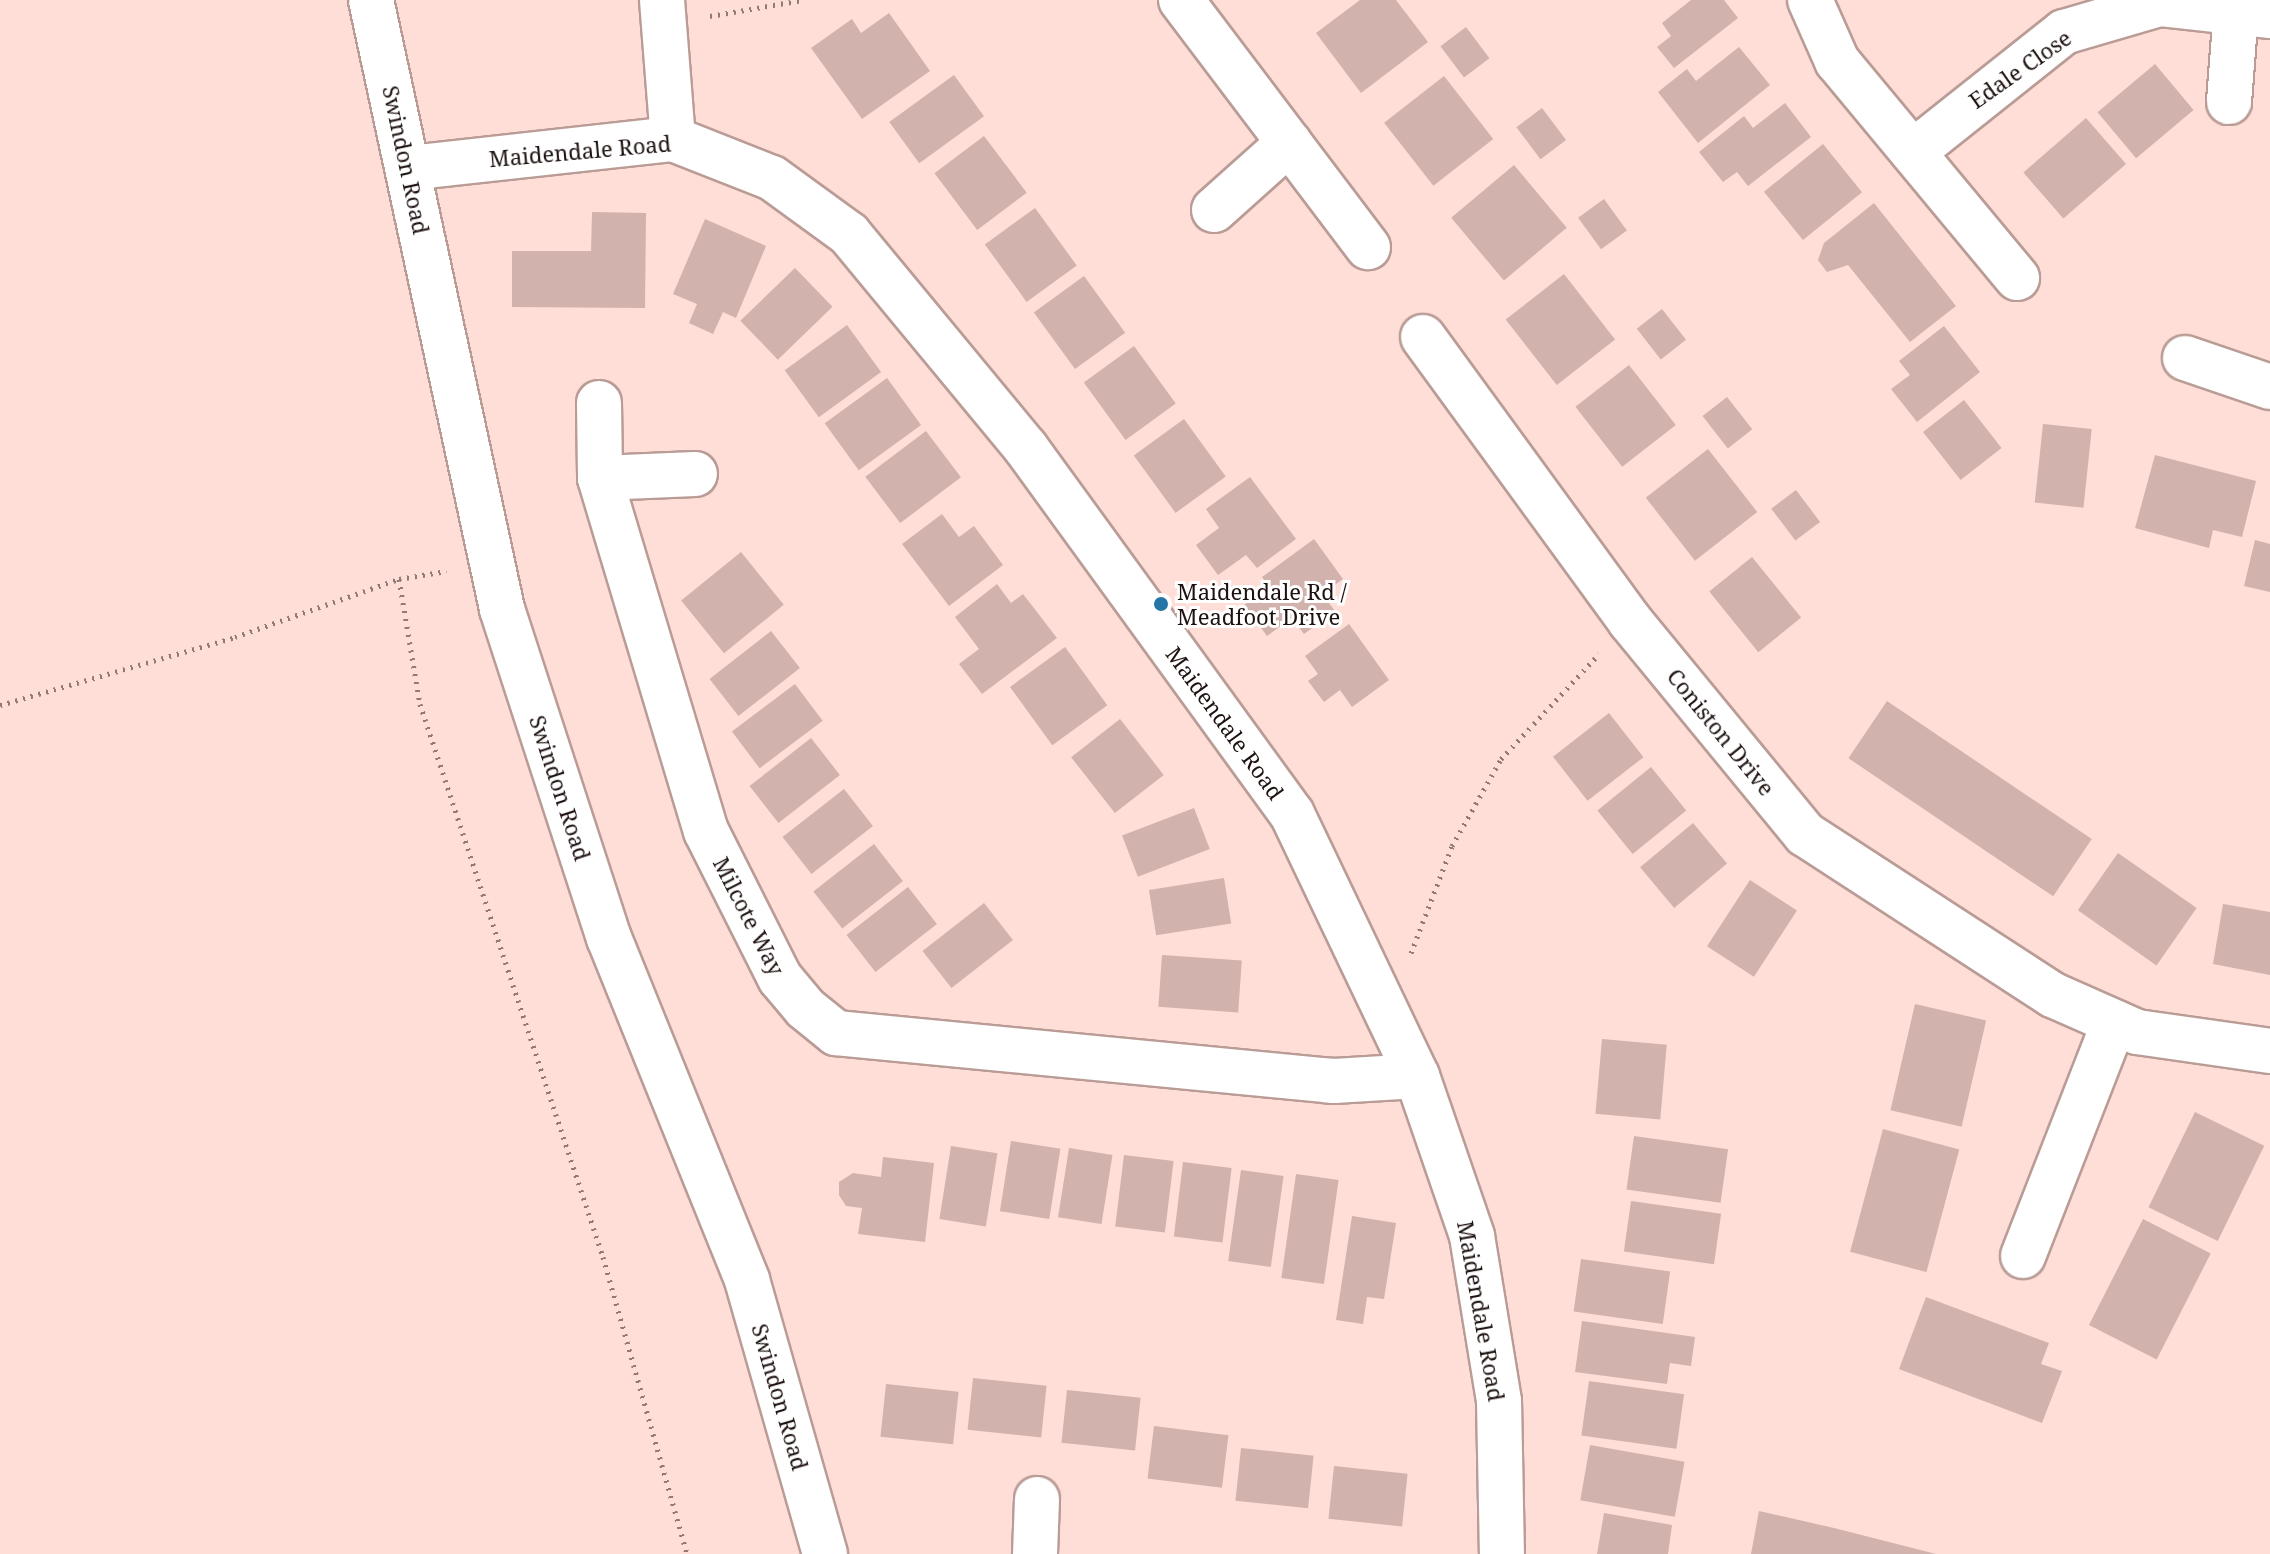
<!DOCTYPE html>
<style>
body{margin:0}
#map{position:relative;width:2270px;height:1554px;overflow:hidden;background:#feded7;font-family:"Noto Serif",serif}
div>[style]{position:absolute}
.building>*{inset:0;background:#d1b2ac;transform-origin:0 0}
.path>*{height:5px;margin-top:-2.5px;transform-origin:0;background:repeating-linear-gradient(90deg,#907a76 0 2px,transparent 0 8px)}
.roads{filter:drop-shadow(2px 0 #ba9c96) drop-shadow(-2px 0 #ba9c96) drop-shadow(0 2px #ba9c96) drop-shadow(0 -2px #ba9c96)}
.minor>*{height:44px;margin:-22px;padding:0 22px;transform-origin:22px;border-radius:22px;background:#fff}
.major>*{height:44px;margin:-22px;padding:0 22px;transform-origin:22px;border-radius:22px;background:#fff}
.dots>*{width:22px;height:22px;translate:-50% -50%;box-sizing:border-box;border:4px solid #fff;border-radius:50%}
span{translate:-50% -50%;white-space:nowrap;text-align:center;line-height:1.15;-webkit-text-stroke:6px #fff;paint-order:stroke}
.street-label{font-size:22px;color:#1d1210}
.poi-label{font-size:22px;color:#1d1210}
.left{translate:0 -50%;text-align:left}
</style>
<div id="map">
<div class="building">
<div style="clip-path:polygon(1360px 0,1396px 0,1428px 42px,1361px 93px,1316px 33px)"></div>
<div style="clip-path:polygon(1691px 0,1724px 0,1738px 18px,1674px 68px,1657px 47px,1671px 36px,1662px 23px)"></div>
<div style="clip-path:polygon(889px 13px,930px 71px,862px 119px,811px 48px,852px 19px,861px 33px)"></div>
<div style="left:1466px;top:27px;width:39px;height:32px;rotate:53deg"></div>
<div style="clip-path:polygon(1739px 47px,1770px 85px,1698px 143px,1658px 92px,1687px 69px,1696px 81px)"></div>
<div style="left:2155px;top:64px;width:60px;height:75px;rotate:50deg"></div>
<div style="left:954px;top:75px;width:51px;height:80px;rotate:54deg"></div>
<div style="left:1444px;top:76px;width:80px;height:76px;rotate:52deg"></div>
<div style="clip-path:polygon(1785px 103px,1811px 137px,1748px 186px,1737px 172px,1723px 182px,1699px 152px,1744px 116px,1753px 128px)"></div>
<div style="left:1542px;top:108px;width:40px;height:32px;rotate:53deg"></div>
<div style="left:2086px;top:118px;width:61px;height:83px;rotate:49deg"></div>
<div style="left:984px;top:136px;width:71px;height:62px;rotate:53deg"></div>
<div style="left:1823px;top:144px;width:62px;height:76px;rotate:51deg"></div>
<div style="left:1514px;top:165px;width:82px;height:82px;rotate:50deg"></div>
<div style="left:1604px;top:199px;width:39px;height:32px;rotate:54deg"></div>
<div style="clip-path:polygon(1874px 203px,1956px 306px,1910px 342px,1848px 265px,1827px 272px,1818px 260px,1824px 243px)"></div>
<div style="left:1035px;top:208px;width:71px;height:62px;rotate:54deg"></div>
<div style="clip-path:polygon(592px 212px,646px 213px,645px 308px,512px 307px,512px 251px,591px 251px)"></div>
<div style="clip-path:polygon(705px 219px,766px 246px,736px 318px,723px 312px,713px 334px,689px 323px,697px 304px,673px 294px)"></div>
<div style="left:795px;top:268px;width:54px;height:76px;rotate:46deg"></div>
<div style="left:1564px;top:274px;width:83px;height:74px;rotate:52deg"></div>
<div style="left:1084px;top:276px;width:70px;height:62px;rotate:54deg"></div>
<div style="left:1662px;top:309px;width:39px;height:32px;rotate:52deg"></div>
<div style="left:847px;top:325px;width:58px;height:77px;rotate:54deg"></div>
<div style="clip-path:polygon(1944px 326px,1980px 372px,1917px 422px,1891px 389px,1910px 375px,1899px 361px)"></div>
<div style="left:1134px;top:346px;width:71px;height:62px;rotate:54deg"></div>
<div style="left:1629px;top:365px;width:76px;height:68px;rotate:52deg"></div>
<div style="left:887px;top:378px;width:58px;height:77px;rotate:54deg"></div>
<div style="left:1727px;top:397px;width:41px;height:31px;rotate:52deg"></div>
<div style="left:1964px;top:400px;width:61px;height:52px;rotate:52deg"></div>
<div style="left:1184px;top:419px;width:71px;height:62px;rotate:54deg"></div>
<div style="left:2043px;top:424px;width:49px;height:79px;rotate:6deg"></div>
<div style="left:926px;top:431px;width:58px;height:76px;rotate:53deg"></div>
<div style="left:1708px;top:449px;width:80px;height:79px;rotate:52deg"></div>
<div style="clip-path:polygon(2155px 455px,2256px 481px,2242px 537px,2213px 530px,2209px 548px,2135px 528px)"></div>
<div style="clip-path:polygon(1250px 477px,1296px 539px,1257px 568px,1246px 555px,1218px 575px,1196px 545px,1219px 528px,1206px 509px)"></div>
<div style="left:1796px;top:490px;width:40px;height:31px;rotate:53deg"></div>
<div style="clip-path:polygon(942px 514px,959px 537px,974px 526px,1003px 565px,949px 606px,902px 544px)"></div>
<div style="clip-path:polygon(1314px 539px,1343px 579px,1322px 594px,1335px 611px,1304px 634px,1292px 618px,1267px 636px,1244px 605px,1269px 587px,1262px 577px)"></div>
<div style="clip-path:polygon(2255px 540px,2270px 544px,2270px 592px,2244px 586px)"></div>
<div style="left:741px;top:552px;width:68px;height:77px;rotate:51deg"></div>
<div style="left:1752px;top:557px;width:78px;height:55px;rotate:51deg"></div>
<div style="clip-path:polygon(997px 584px,1011px 603px,1023px 594px,1057px 638px,982px 694px,959px 664px,979px 649px,955px 617px)"></div>
<div style="clip-path:polygon(1349px 624px,1389px 680px,1352px 707px,1340px 690px,1324px 702px,1308px 681px,1318px 674px,1305px 656px)"></div>
<div style="left:771px;top:631px;width:47px;height:78px;rotate:52deg"></div>
<div style="left:1065px;top:647px;width:72px;height:68px;rotate:54deg"></div>
<div style="left:795px;top:684px;width:46px;height:79px;rotate:53deg"></div>
<div style="left:1887px;top:701px;width:247px;height:69px;rotate:34deg"></div>
<div style="left:1609px;top:713px;width:56px;height:71px;rotate:52deg"></div>
<div style="left:1120px;top:719px;width:71px;height:62px;rotate:52deg"></div>
<div style="left:811px;top:738px;width:47px;height:78px;rotate:52deg"></div>
<div style="left:1651px;top:767px;width:56px;height:69px;rotate:51deg"></div>
<div style="left:844px;top:789px;width:47px;height:78px;rotate:52deg"></div>
<div style="left:1194px;top:808px;width:44px;height:77px;rotate:69deg"></div>
<div style="left:1693px;top:823px;width:53px;height:69px;rotate:50deg"></div>
<div style="left:874px;top:844px;width:47px;height:77px;rotate:52deg"></div>
<div style="left:2118px;top:853px;width:96px;height:70px;rotate:35deg"></div>
<div style="left:1224px;top:878px;width:46px;height:76px;rotate:81deg"></div>
<div style="left:1750px;top:880px;width:56px;height:79px;rotate:33deg"></div>
<div style="left:908px;top:887px;width:47px;height:78px;rotate:52deg"></div>
<div style="left:984px;top:903px;width:47px;height:78px;rotate:52deg"></div>
<div style="clip-path:polygon(2223px 904px,2270px 912px,2270px 975px,2213px 964px)"></div>
<div style="left:1162px;top:955px;width:80px;height:52px;rotate:4deg"></div>
<div style="left:1915px;top:1004px;width:73px;height:109px;rotate:13deg"></div>
<div style="left:1602px;top:1039px;width:65px;height:75px;rotate:5deg"></div>
<div style="left:2195px;top:1112px;width:77px;height:106px;rotate:26deg"></div>
<div style="left:1883px;top:1129px;width:79px;height:127px;rotate:15deg"></div>
<div style="left:1634px;top:1136px;width:95px;height:54px;rotate:8deg"></div>
<div style="left:1011px;top:1141px;width:50px;height:71px;rotate:9deg"></div>
<div style="left:951px;top:1146px;width:47px;height:74px;rotate:9deg"></div>
<div style="left:1069px;top:1148px;width:44px;height:70px;rotate:9deg"></div>
<div style="left:1124px;top:1155px;width:50px;height:72px;rotate:7deg"></div>
<div style="clip-path:polygon(883px 1157px,934px 1163px,925px 1242px,858px 1234px,862px 1208px,846px 1206px,839px 1195px,839px 1182px,853px 1173px,881px 1177px)"></div>
<div style="left:1183px;top:1162px;width:49px;height:75px;rotate:7deg"></div>
<div style="left:1241px;top:1170px;width:43px;height:92px;rotate:8deg"></div>
<div style="left:1296px;top:1174px;width:43px;height:105px;rotate:8deg"></div>
<div style="left:1631px;top:1201px;width:91px;height:51px;rotate:8deg"></div>
<div style="clip-path:polygon(1352px 1216px,1396px 1223px,1384px 1299px,1367px 1297px,1363px 1324px,1336px 1320px)"></div>
<div style="left:2143px;top:1219px;width:76px;height:119px;rotate:27deg"></div>
<div style="left:1581px;top:1259px;width:90px;height:53px;rotate:8deg"></div>
<div style="clip-path:polygon(1926px 1297px,2049px 1343px,2041px 1364px,2062px 1371px,2042px 1423px,1899px 1369px)"></div>
<div style="clip-path:polygon(1582px 1321px,1695px 1337px,1691px 1366px,1670px 1363px,1667px 1384px,1575px 1372px)"></div>
<div style="left:973px;top:1378px;width:74px;height:52px;rotate:6deg"></div>
<div style="left:1589px;top:1381px;width:96px;height:55px;rotate:8deg"></div>
<div style="left:886px;top:1384px;width:73px;height:53px;rotate:6deg"></div>
<div style="left:1067px;top:1390px;width:74px;height:53px;rotate:6deg"></div>
<div style="left:1154px;top:1426px;width:75px;height:53px;rotate:7deg"></div>
<div style="left:1590px;top:1445px;width:96px;height:56px;rotate:10deg"></div>
<div style="left:1241px;top:1448px;width:73px;height:53px;rotate:6deg"></div>
<div style="left:1334px;top:1466px;width:74px;height:53px;rotate:6deg"></div>
<div style="clip-path:polygon(1759px 1511px,1834px 1528px,1936px 1554px,1751px 1554px)"></div>
<div style="clip-path:polygon(1604px 1513px,1672px 1525px,1668px 1554px,1597px 1554px)"></div>
</div>
<div class="path">
<div style="left:710px;top:16px;width:94px;rotate:-9.8deg"></div>
<div style="left:399px;top:579px;width:127px;rotate:80.5deg"></div>
<div style="left:420px;top:704px;width:582px;rotate:71.69deg"></div>
<div style="left:603px;top:1257px;width:309px;rotate:74.2deg"></div>
<div style="left:0;top:705px;width:245px;rotate:-16.1deg"></div>
<div style="left:235px;top:637px;width:174px;rotate:-19.5deg"></div>
<div style="left:399px;top:579px;width:48px;rotate:-9.7deg"></div>
<div style="left:1411px;top:953px;width:115px;rotate:-69deg"></div>
<div style="left:1452px;top:846px;width:100px;rotate:-60.6deg"></div>
<div style="left:1501px;top:759px;width:144px;rotate:-47deg"></div>
</div>
<div class="roads">
<div class="minor">
<div style="left:662px;top:0;width:139px;rotate:85.5deg"></div>
<div style="left:1181px;top:0;width:310px;rotate:52.9deg"></div>
<div style="left:1810px;top:0;width:67px;rotate:66.1deg"></div>
<div style="left:1837px;top:61px;width:282px;rotate:50.3deg"></div>
<div style="left:2229px;top:102px;width:90px;rotate:-85.6deg"></div>
<div style="left:1913px;top:152px;width:193px;rotate:-38.5deg"></div>
<div style="left:2064px;top:32px;width:99px;rotate:-16.4deg"></div>
<div style="left:2159px;top:4px;width:112px;rotate:6.2deg"></div>
<div style="left:409px;top:168px;width:266px;rotate:-6.3deg"></div>
<div style="left:673px;top:139px;width:106px;rotate:21.5deg"></div>
<div style="left:772px;top:178px;width:95px;rotate:36deg"></div>
<div style="left:849px;top:234px;width:278px;rotate:50.4deg"></div>
<div style="left:1026px;top:448px;width:452px;rotate:54deg"></div>
<div style="left:1292px;top:814px;width:290px;rotate:64.5deg"></div>
<div style="left:1417px;top:1076px;width:169px;rotate:71deg"></div>
<div style="left:1472px;top:1236px;width:167px;rotate:80.7deg"></div>
<div style="left:1499px;top:1401px;width:153px;rotate:88.9deg"></div>
<div style="left:1214px;top:210px;width:101px;rotate:-41.8deg"></div>
<div style="left:1423px;top:337px;width:351px;rotate:53.9deg"></div>
<div style="left:1630px;top:621px;width:276px;rotate:50.6deg"></div>
<div style="left:1805px;top:834px;width:296px;rotate:33deg"></div>
<div style="left:2053px;top:995px;width:92px;rotate:23.8deg"></div>
<div style="left:2137px;top:1032px;width:134px;rotate:8.1deg"></div>
<div style="left:2185px;top:358px;width:90px;rotate:18.8deg"></div>
<div style="left:599px;top:403px;width:75px;rotate:89.2deg"></div>
<div style="left:600px;top:478px;width:369px;rotate:73.3deg"></div>
<div style="left:706px;top:831px;width:165px;rotate:63.3deg"></div>
<div style="left:780px;top:978px;width:39px;rotate:50deg"></div>
<div style="left:805px;top:1008px;width:40px;rotate:39deg"></div>
<div style="left:836px;top:1033px;width:500px;rotate:5.51deg"></div>
<div style="left:1334px;top:1081px;width:83px;rotate:-3.4deg"></div>
<div style="left:600px;top:478px;width:95px;rotate:-2.4deg"></div>
<div style="left:2023px;top:1256px;width:251px;rotate:-68.7deg"></div>
<div style="left:1035px;top:1554px;width:55px;rotate:-87.9deg"></div>
</div>
<div class="major">
<div style="left:371px;top:0;width:623px;rotate:77.86deg"></div>
<div style="left:502px;top:609px;width:346px;rotate:72deg"></div>
<div style="left:609px;top:938px;width:369px;rotate:68deg"></div>
<div style="left:747px;top:1280px;width:285px;rotate:74.1deg"></div>
</div>
</div>
<div class="dots">
<div style="left:1161px;top:604px;background:#2675a7"></div>
</div>
<div class="street-label">
<span style="left:2020px;top:69px;rotate:-35deg">Edale Close</span>
<span style="left:580px;top:151px;rotate:-5deg">Maidendale Road</span>
<span style="left:406px;top:160px;rotate:78deg">Swindon Road</span>
<span style="left:1225px;top:723px;rotate:54deg">Maidendale Road</span>
<span style="left:1721px;top:732px;rotate:51deg">Coniston Drive</span>
<span style="left:560px;top:788px;rotate:72deg">Swindon Road</span>
<span style="left:749px;top:916px;rotate:63deg">Milcote Way</span>
<span style="left:1481px;top:1311px;rotate:80deg">Maidendale Road</span>
<span style="left:780px;top:1397px;rotate:74deg">Swindon Road</span>
</div>
<div class="poi-label">
<span class="left" style="left:1177px;top:604px">Maidendale Rd /<br>Meadfoot Drive</span>
</div>
</div>
